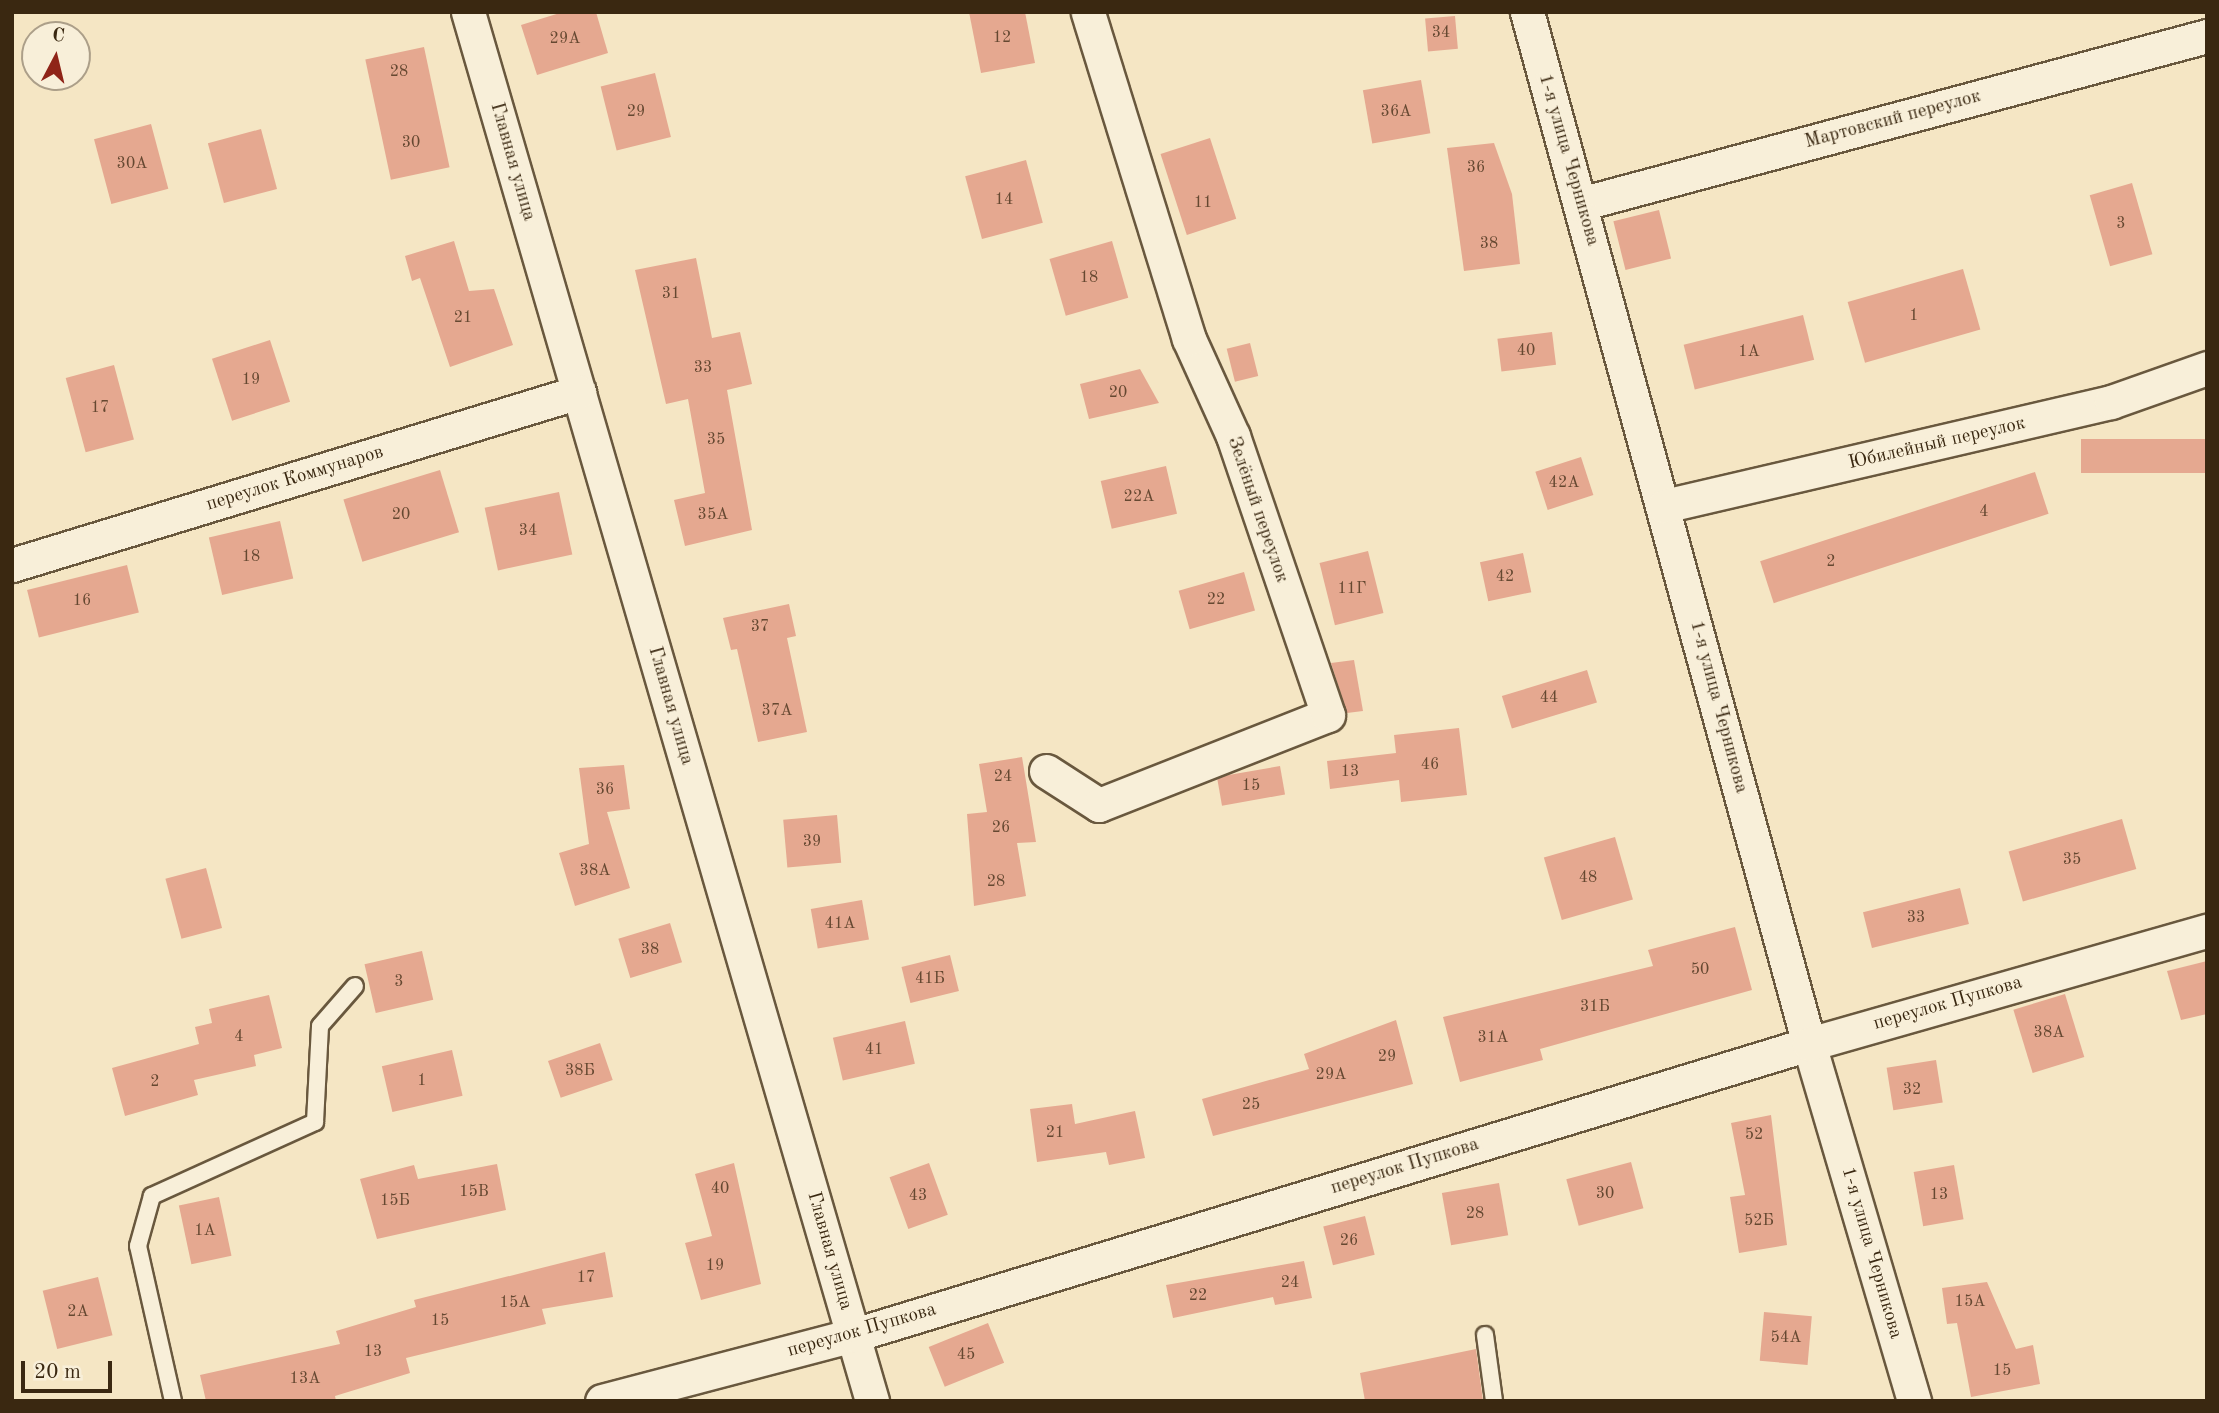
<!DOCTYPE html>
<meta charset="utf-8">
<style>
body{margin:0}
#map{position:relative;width:2219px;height:1413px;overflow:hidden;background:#f5e6c4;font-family:"Old Standard TT",serif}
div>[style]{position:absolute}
.building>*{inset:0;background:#e5a890;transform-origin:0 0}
.roads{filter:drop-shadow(2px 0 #69583e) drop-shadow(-2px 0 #69583e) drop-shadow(0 2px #69583e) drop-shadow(0 -2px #69583e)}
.service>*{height:16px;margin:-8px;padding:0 8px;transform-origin:8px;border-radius:8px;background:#f8efd9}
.minor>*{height:33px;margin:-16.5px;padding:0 16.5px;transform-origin:16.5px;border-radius:16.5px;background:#f8efd9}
span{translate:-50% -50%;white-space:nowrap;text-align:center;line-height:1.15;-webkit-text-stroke:7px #f8efd9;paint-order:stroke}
.number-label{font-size:16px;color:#654831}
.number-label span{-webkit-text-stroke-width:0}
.street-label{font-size:19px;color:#3a2811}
.frame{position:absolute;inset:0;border:14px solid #3a2811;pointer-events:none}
.north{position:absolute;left:21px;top:21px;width:70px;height:70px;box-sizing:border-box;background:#f8efd9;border:2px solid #ac9f89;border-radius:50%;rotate:7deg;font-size:19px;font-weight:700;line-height:28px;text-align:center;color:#3a2811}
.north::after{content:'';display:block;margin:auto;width:24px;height:32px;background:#8f2418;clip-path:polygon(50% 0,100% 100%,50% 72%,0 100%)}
.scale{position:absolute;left:21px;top:1361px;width:91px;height:32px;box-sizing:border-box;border:4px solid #3a2811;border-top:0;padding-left:9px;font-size:21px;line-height:24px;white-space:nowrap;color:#3a2811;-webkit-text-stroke:5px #f8efd9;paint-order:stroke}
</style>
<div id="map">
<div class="building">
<div style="clip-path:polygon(563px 12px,596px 12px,608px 53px,537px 75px,521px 25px)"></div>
<div style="clip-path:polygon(969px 12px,1025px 12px,1035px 63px,981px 73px)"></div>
<div style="left:1455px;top:16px;width:33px;height:30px;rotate:85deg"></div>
<div style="left:424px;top:47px;width:123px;height:60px;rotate:78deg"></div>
<div style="left:655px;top:73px;width:66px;height:56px;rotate:76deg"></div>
<div style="left:1421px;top:80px;width:54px;height:59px;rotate:80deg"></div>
<div style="left:151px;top:124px;width:67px;height:59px;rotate:75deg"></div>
<div style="left:261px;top:129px;width:62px;height:55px;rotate:75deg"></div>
<div style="left:1210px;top:138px;width:85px;height:52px;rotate:72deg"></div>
<div style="clip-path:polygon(1494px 143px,1512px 194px,1520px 264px,1464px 271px,1447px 148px)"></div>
<div style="left:1026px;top:160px;width:65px;height:63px;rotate:75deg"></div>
<div style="left:2132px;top:183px;width:74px;height:44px;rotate:74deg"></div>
<div style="left:1659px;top:210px;width:50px;height:47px;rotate:76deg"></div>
<div style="clip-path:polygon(454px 241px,469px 291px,494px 289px,513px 345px,450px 367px,420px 278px,412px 281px,405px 256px)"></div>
<div style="left:1112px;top:241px;width:59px;height:65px;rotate:74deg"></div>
<div style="clip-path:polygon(696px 258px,712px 338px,740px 332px,752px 384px,727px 390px,752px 530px,685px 546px,674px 500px,705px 493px,688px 399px,666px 404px,635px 270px)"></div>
<div style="left:1963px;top:269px;width:63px;height:120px;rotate:74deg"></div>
<div style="left:1803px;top:315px;width:46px;height:123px;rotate:76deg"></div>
<div style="left:1552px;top:332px;width:33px;height:55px;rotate:83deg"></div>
<div style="left:270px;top:340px;width:65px;height:61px;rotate:72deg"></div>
<div style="left:1250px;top:343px;width:34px;height:24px;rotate:76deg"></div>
<div style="left:114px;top:365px;width:77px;height:50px;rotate:75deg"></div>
<div style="clip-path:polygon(1140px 369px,1159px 403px,1089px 419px,1080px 384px)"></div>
<div style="left:2207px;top:439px;width:34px;height:126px;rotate:90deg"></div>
<div style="left:1581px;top:457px;width:40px;height:48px;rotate:72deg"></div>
<div style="left:1166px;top:466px;width:49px;height:67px;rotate:77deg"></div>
<div style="left:440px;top:470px;width:65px;height:101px;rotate:73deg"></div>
<div style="left:2035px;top:472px;width:44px;height:289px;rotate:72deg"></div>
<div style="left:559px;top:492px;width:64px;height:76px;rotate:78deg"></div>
<div style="left:280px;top:521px;width:59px;height:73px;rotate:77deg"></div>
<div style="left:1368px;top:551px;width:64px;height:50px;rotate:76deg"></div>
<div style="left:1523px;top:553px;width:40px;height:44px;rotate:78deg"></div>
<div style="left:127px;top:565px;width:49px;height:103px;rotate:76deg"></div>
<div style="left:1244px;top:572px;width:40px;height:68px;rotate:74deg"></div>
<div style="clip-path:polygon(789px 604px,796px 636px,787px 638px,807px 732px,758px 742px,737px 649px,731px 650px,723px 618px)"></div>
<div style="clip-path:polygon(1354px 660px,1363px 711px,1347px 713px,1331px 663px)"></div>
<div style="left:1587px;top:670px;width:34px;height:89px;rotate:73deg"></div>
<div style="clip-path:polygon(1459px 728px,1467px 795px,1401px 802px,1399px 780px,1330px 789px,1327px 761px,1396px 753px,1394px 735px)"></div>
<div style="clip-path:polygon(1022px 757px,1036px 842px,1017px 843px,1026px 896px,974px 906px,967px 814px,987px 812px,979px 764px)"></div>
<div style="clip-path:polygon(624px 765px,630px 809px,607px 812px,630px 888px,575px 906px,559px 853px,589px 844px,579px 768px)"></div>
<div style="left:1280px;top:766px;width:29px;height:64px;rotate:80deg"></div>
<div style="left:837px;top:815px;width:48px;height:54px;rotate:85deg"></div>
<div style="left:2122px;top:819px;width:52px;height:118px;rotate:74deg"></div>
<div style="left:1615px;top:837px;width:65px;height:74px;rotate:74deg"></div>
<div style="left:206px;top:868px;width:62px;height:42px;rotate:75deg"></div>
<div style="left:1960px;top:888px;width:37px;height:100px;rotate:76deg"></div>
<div style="left:862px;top:900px;width:40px;height:52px;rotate:80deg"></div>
<div style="left:670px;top:923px;width:41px;height:54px;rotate:73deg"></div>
<div style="clip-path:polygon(1735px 927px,1752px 990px,1540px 1049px,1543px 1060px,1460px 1082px,1443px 1017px,1653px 966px,1648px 950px)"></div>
<div style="left:422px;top:951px;width:50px;height:59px;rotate:77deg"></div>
<div style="left:950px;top:955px;width:37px;height:50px;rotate:76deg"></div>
<div style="clip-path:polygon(2207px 961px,2207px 1014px,2181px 1020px,2167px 971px)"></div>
<div style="left:2065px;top:994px;width:66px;height:54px;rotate:73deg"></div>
<div style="clip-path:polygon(269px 995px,282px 1048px,254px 1055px,256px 1066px,194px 1080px,198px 1095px,125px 1116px,112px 1068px,199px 1044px,195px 1027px,212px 1023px,209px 1009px)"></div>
<div style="clip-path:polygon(1396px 1020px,1413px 1084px,1213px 1136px,1202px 1099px,1309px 1069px,1304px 1054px)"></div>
<div style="left:905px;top:1021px;width:44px;height:74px;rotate:77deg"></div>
<div style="left:600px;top:1043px;width:39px;height:55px;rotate:71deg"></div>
<div style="left:452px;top:1050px;width:47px;height:72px;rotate:77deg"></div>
<div style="left:1936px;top:1060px;width:43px;height:50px;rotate:81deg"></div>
<div style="clip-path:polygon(1072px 1104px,1075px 1124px,1135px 1111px,1145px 1158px,1109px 1165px,1106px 1152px,1037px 1162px,1030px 1109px)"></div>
<div style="clip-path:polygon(1771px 1115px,1787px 1245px,1739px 1253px,1730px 1197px,1745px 1195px,1731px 1123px)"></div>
<div style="left:1631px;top:1162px;width:48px;height:67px;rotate:75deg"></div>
<div style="clip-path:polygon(734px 1163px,761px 1284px,701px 1300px,685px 1243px,712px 1236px,695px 1174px)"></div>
<div style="left:929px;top:1163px;width:55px;height:42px;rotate:70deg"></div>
<div style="clip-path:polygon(497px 1164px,506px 1210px,377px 1239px,360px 1179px,414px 1165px,418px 1179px)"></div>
<div style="left:1954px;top:1165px;width:55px;height:41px;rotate:80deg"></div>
<div style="left:1499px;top:1183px;width:53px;height:58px;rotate:80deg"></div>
<div style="left:219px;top:1197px;width:60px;height:41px;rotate:78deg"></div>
<div style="left:1365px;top:1216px;width:40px;height:43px;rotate:76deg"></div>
<div style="clip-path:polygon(605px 1252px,613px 1297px,542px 1309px,546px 1324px,406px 1358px,410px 1373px,335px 1396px,336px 1401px,206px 1401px,200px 1375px,340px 1344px,336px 1331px,416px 1307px,414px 1300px)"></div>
<div style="clip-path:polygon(1304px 1261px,1312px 1298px,1275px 1305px,1273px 1297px,1173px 1318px,1166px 1285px)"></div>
<div style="left:98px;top:1277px;width:60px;height:57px;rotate:76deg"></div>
<div style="clip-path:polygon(1987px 1282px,2016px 1349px,2033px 1345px,2040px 1384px,1971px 1397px,1957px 1323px,1947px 1324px,1942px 1288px)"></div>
<div style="left:1764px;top:1312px;width:48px;height:49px;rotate:5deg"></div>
<div style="left:988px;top:1323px;width:43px;height:64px;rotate:68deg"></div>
<div style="clip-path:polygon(1476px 1349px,1483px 1401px,1365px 1401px,1360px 1373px)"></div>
</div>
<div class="roads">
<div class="service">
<div style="left:1485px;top:1335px;width:67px;rotate:82.2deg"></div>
<div style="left:173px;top:1401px;width:159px;rotate:-102.7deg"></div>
<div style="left:138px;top:1246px;width:52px;rotate:-74.4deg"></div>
<div style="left:152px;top:1196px;width:179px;rotate:-24.4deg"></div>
<div style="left:315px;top:1122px;width:96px;rotate:-87deg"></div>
<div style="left:320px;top:1026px;width:53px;rotate:-48.8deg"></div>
</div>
<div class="minor">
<div style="left:468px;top:12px;width:1447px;rotate:73.78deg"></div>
<div style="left:1527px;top:12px;width:1070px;rotate:74.72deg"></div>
<div style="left:1809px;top:1044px;width:372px;rotate:73.6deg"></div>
<div style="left:1580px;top:204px;width:649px;rotate:-15deg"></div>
<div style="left:1664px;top:506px;width:459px;rotate:-13.1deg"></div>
<div style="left:2111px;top:402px;width:102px;rotate:-19.5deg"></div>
<div style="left:12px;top:565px;width:593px;rotate:-16.97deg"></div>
<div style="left:1046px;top:771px;width:63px;rotate:32.7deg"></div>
<div style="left:1099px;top:805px;width:246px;rotate:-21.5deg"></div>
<div style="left:1328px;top:715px;width:295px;rotate:-108.8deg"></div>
<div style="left:1233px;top:436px;width:107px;rotate:-114.4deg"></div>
<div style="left:1189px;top:339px;width:342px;rotate:-107.2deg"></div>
<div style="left:602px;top:1401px;width:260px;rotate:-14.7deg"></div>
<div style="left:854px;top:1335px;width:998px;rotate:-16.95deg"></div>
<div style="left:1809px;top:1044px;width:414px;rotate:-15.9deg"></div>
</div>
</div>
<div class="number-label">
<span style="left:1441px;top:33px">34</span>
<span style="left:1002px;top:38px">12</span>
<span style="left:565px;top:39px">29А</span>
<span style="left:399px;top:72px">28</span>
<span style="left:636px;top:112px">29</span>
<span style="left:1396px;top:112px">36А</span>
<span style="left:411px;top:143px">30</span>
<span style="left:132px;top:164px">30А</span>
<span style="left:1476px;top:168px">36</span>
<span style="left:1004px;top:200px">14</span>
<span style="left:1203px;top:203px">11</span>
<span style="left:2121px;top:224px">3</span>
<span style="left:1489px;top:244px">38</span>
<span style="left:1089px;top:278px">18</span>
<span style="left:671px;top:294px">31</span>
<span style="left:1914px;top:316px">1</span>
<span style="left:463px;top:318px">21</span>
<span style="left:1526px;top:351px">40</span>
<span style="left:1749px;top:352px">1А</span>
<span style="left:703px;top:368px">33</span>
<span style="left:251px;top:380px">19</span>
<span style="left:1118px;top:393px">20</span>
<span style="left:100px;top:408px">17</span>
<span style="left:716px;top:440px">35</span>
<span style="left:1564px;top:483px">42А</span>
<span style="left:1139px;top:497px">22А</span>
<span style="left:1984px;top:512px">4</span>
<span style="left:401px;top:515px">20</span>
<span style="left:713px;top:515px">35А</span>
<span style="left:528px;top:531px">34</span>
<span style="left:251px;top:557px">18</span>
<span style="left:1831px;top:562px">2</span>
<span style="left:1505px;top:577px">42</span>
<span style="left:1352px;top:589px">11Г</span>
<span style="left:1216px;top:600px">22</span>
<span style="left:82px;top:601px">16</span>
<span style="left:760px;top:627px">37</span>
<span style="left:1549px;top:698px">44</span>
<span style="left:777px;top:711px">37А</span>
<span style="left:1430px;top:765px">46</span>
<span style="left:1350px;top:772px">13</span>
<span style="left:1003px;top:777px">24</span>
<span style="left:1251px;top:786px">15</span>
<span style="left:605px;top:790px">36</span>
<span style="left:1001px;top:828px">26</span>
<span style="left:812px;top:842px">39</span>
<span style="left:2072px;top:860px">35</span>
<span style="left:595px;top:871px">38А</span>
<span style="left:1588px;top:878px">48</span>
<span style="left:996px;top:882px">28</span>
<span style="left:1916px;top:918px">33</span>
<span style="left:840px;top:924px">41А</span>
<span style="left:650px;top:950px">38</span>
<span style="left:1700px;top:970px">50</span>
<span style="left:930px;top:979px">41Б</span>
<span style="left:399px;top:982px">3</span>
<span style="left:1595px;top:1007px">31Б</span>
<span style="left:2049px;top:1033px">38А</span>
<span style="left:239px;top:1037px">4</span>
<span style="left:1493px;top:1038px">31А</span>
<span style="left:874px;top:1050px">41</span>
<span style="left:1387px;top:1057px">29</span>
<span style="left:580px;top:1071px">38Б</span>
<span style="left:1331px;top:1075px">29А</span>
<span style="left:422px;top:1081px">1</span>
<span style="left:155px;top:1082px">2</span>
<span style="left:1912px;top:1090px">32</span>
<span style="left:1251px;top:1105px">25</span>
<span style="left:1055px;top:1133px">21</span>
<span style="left:1754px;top:1135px">52</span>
<span style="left:720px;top:1189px">40</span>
<span style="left:474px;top:1192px">15В</span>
<span style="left:1605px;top:1194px">30</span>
<span style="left:1939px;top:1195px">13</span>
<span style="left:918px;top:1196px">43</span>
<span style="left:395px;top:1201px">15Б</span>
<span style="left:1475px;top:1214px">28</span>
<span style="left:1759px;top:1221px">52Б</span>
<span style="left:205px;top:1231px">1А</span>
<span style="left:1349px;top:1241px">26</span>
<span style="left:715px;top:1266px">19</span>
<span style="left:586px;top:1278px">17</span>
<span style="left:1290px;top:1283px">24</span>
<span style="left:1198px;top:1296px">22</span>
<span style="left:1970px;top:1302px">15А</span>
<span style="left:515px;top:1303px">15А</span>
<span style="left:78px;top:1312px">2А</span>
<span style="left:440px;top:1321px">15</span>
<span style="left:1786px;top:1338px">54А</span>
<span style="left:373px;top:1352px">13</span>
<span style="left:966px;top:1355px">45</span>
<span style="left:2002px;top:1371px">15</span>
<span style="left:305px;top:1379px">13А</span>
</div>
<div class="street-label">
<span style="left:1893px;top:120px;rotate:-15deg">Мартовский переулок</span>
<span style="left:1568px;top:160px;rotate:74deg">1-я улица Черникова</span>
<span style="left:512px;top:162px;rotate:74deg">Главная улица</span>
<span style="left:1937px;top:444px;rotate:-13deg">Юбилейный переулок</span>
<span style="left:295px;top:479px;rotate:-17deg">переулок Коммунаров</span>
<span style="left:1257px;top:510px;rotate:71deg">Зелёный переулок</span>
<span style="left:670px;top:706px;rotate:74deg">Главная улица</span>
<span style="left:1718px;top:707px;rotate:75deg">1-я улица Черникова</span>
<span style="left:1948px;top:1004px;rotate:-16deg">переулок Пупкова</span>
<span style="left:1405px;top:1167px;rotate:-17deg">переулок Пупкова</span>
<span style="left:829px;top:1251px;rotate:74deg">Главная улица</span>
<span style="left:1871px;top:1253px;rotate:74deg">1-я улица Черникова</span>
<span style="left:862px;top:1331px;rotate:-16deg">переулок Пупкова</span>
</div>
<div class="frame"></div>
<div class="north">С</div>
<div class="scale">20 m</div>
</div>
